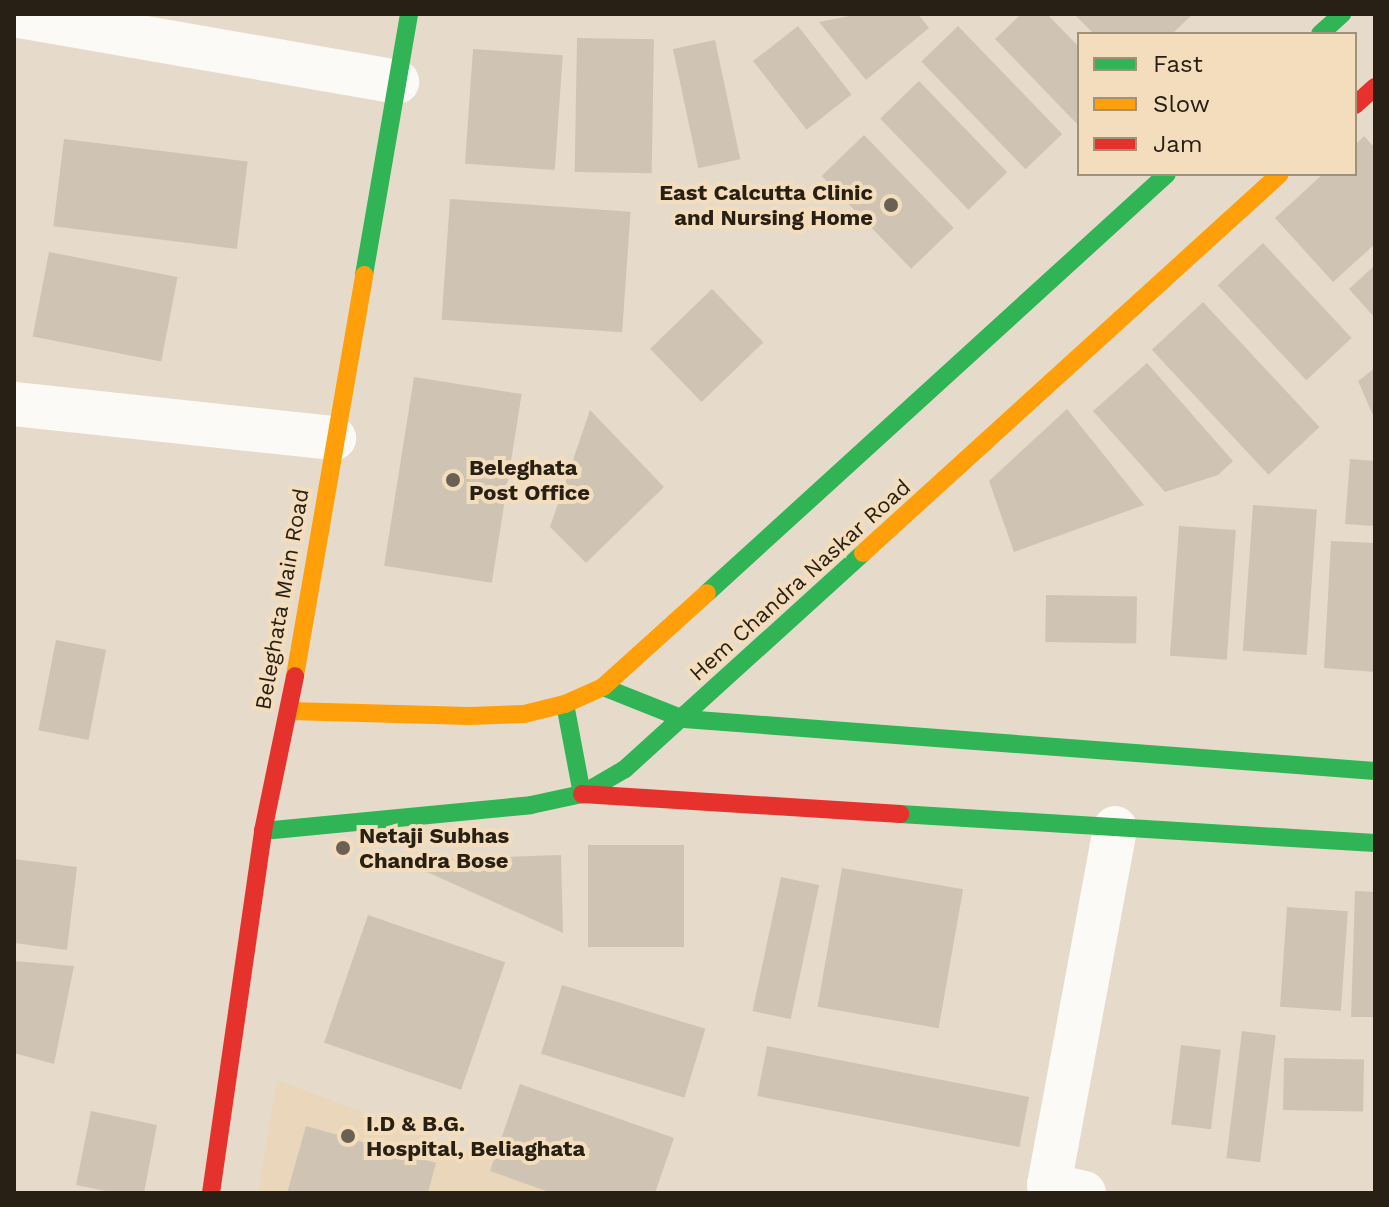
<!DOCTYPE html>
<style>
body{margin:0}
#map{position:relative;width:1389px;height:1207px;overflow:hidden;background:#e6dbca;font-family:"Work Sans",sans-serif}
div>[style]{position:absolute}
.built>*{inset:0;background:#ead6ba}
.building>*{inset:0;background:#cfc4b4;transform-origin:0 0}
.street>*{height:44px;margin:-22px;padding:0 22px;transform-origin:22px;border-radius:22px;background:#fbfaf7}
.fast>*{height:18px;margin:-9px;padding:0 9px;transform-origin:9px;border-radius:9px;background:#30b455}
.slow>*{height:18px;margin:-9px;padding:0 9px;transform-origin:9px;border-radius:9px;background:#ff9f0a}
.jam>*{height:18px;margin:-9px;padding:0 9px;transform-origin:9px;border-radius:9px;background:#e5322d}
.dots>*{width:22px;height:22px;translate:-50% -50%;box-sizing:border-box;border:4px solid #f3ddbd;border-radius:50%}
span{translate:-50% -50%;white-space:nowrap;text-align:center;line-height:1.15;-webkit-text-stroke:8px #f3ddbd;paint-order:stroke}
.poi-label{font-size:22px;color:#282014;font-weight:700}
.right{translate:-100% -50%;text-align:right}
.left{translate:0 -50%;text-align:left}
.street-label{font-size:22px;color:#282014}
.frame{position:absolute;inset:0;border:16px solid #282014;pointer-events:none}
.legend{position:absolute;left:1077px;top:32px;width:280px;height:144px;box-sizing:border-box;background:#f3ddbd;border:2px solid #a29179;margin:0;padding:10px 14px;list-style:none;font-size:24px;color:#282014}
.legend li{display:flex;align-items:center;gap:16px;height:40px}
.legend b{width:40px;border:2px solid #a29179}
</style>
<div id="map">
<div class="built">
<div style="clip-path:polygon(277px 1080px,580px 1193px,258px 1193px)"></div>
</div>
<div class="building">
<div style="clip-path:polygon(860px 14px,918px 14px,929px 28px,866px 80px,819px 22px)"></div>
<div style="clip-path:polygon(1021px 14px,1047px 14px,1079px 47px,1079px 126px,995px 39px)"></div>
<div style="clip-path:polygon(1074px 14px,1193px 14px,1172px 34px,1094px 34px)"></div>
<div style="left:798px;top:26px;width:87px;height:57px;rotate:52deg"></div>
<div style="left:958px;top:26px;width:150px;height:51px;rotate:46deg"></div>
<div style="left:577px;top:38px;width:77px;height:134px;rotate:1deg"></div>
<div style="left:715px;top:40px;width:122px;height:43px;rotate:78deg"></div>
<div style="left:473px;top:49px;width:90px;height:115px;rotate:4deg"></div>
<div style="left:919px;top:81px;width:127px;height:54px;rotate:46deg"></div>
<div style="left:864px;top:135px;width:129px;height:59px;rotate:46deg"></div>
<div style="clip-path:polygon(1364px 136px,1375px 148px,1375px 244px,1333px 282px,1275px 218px,1323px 174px,1355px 174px,1355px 145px)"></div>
<div style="left:64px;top:139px;width:185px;height:88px;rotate:7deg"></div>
<div style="left:450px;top:199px;width:181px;height:121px;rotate:4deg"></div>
<div style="left:1263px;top:243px;width:130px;height:62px;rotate:47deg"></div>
<div style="left:49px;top:252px;width:131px;height:86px;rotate:11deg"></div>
<div style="clip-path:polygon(1375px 265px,1375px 318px,1349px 289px)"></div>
<div style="left:712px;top:289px;width:74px;height:86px;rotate:46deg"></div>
<div style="left:1203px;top:302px;width:171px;height:70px;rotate:47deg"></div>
<div style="clip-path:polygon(1147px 363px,1233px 461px,1218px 475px,1165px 492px,1093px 411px)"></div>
<div style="clip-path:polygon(1375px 368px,1375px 420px,1358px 381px)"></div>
<div style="left:414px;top:377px;width:109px;height:191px;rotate:9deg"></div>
<div style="clip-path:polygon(1067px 409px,1144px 505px,1014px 552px,989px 481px)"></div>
<div style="clip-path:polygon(590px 410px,664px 487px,586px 563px,550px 527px)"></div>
<div style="clip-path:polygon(1350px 459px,1375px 461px,1375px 526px,1345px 524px)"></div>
<div style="left:1253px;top:505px;width:64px;height:146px;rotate:4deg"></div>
<div style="left:1179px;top:526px;width:57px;height:130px;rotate:4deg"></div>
<div style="clip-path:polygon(1331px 541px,1375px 543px,1375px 672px,1324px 668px)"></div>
<div style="left:1046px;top:595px;width:91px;height:47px;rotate:1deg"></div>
<div style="left:56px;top:640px;width:51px;height:92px;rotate:11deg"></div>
<div style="left:684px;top:845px;width:102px;height:96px;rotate:90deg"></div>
<div style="clip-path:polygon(561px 855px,563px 933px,400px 860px)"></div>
<div style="clip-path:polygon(14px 859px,77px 867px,67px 950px,14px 943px)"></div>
<div style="left:842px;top:868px;width:123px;height:141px;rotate:10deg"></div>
<div style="left:781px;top:877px;width:39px;height:137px;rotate:12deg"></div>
<div style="clip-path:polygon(1355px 891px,1375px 892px,1375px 1017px,1351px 1017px)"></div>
<div style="left:1287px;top:907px;width:61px;height:100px;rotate:4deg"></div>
<div style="left:368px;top:915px;width:145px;height:135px;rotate:19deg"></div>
<div style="clip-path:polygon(14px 961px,74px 966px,54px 1064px,14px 1053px)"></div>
<div style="left:562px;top:985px;width:150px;height:72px;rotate:17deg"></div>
<div style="left:1242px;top:1031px;width:34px;height:128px;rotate:7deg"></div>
<div style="left:1181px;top:1045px;width:40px;height:80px;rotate:7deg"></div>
<div style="left:767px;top:1046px;width:267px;height:51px;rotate:11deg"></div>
<div style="left:1284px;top:1058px;width:80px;height:52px;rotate:1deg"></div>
<div style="clip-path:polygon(520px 1084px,674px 1138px,655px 1193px,552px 1193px,490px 1171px)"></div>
<div style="clip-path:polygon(91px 1111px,157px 1125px,144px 1193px,115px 1193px,76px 1185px)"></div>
<div style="clip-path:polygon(306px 1126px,436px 1163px,428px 1193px,287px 1193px)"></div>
</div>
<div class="street">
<div style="left:14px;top:15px;width:389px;rotate:9.9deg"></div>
<div style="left:14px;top:404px;width:322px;rotate:6.1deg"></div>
<div style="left:1084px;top:1193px;width:36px;rotate:-167deg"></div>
<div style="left:1049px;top:1185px;width:363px;rotate:-79.5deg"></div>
</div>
<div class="fast">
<div style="left:1320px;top:34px;width:30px;rotate:-42deg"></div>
<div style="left:364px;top:275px;width:265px;rotate:-80.2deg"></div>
<div style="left:707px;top:593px;width:622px;rotate:-42.33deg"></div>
<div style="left:603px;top:687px;width:87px;rotate:21.6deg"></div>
<div style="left:684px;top:719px;width:693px;rotate:4.3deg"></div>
<div style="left:565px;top:704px;width:92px;rotate:79.3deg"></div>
<div style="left:900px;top:814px;width:476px;rotate:3.5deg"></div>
<div style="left:263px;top:831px;width:269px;rotate:-5.5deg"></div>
<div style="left:531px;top:805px;width:52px;rotate:-12.2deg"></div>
<div style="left:582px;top:794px;width:50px;rotate:-30.2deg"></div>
<div style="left:625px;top:769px;width:321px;rotate:-42.2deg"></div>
</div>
<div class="slow">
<div style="left:863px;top:553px;width:563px;rotate:-42.27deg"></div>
<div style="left:295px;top:676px;width:407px;rotate:-80.2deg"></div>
<div style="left:289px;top:711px;width:180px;rotate:1.6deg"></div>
<div style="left:469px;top:716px;width:55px;rotate:-2.1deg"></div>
<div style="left:524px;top:714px;width:42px;rotate:-13.7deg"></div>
<div style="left:565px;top:704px;width:42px;rotate:-24.1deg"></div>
<div style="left:603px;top:687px;width:140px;rotate:-42.1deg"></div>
</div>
<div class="jam">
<div style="left:1355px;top:105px;width:27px;rotate:-42deg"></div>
<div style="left:582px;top:794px;width:319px;rotate:3.6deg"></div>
<div style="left:211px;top:1193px;width:366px;rotate:-81.8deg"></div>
<div style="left:263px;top:831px;width:158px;rotate:-78.3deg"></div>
</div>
<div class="dots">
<div style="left:891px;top:205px;background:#6a6154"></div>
<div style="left:453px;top:480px;background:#6a6154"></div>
<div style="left:343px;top:848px;background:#6a6154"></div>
<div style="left:348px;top:1136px;background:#6a6154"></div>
</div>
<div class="poi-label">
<span class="right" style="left:873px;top:205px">East Calcutta Clinic<br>and Nursing Home</span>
<span class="left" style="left:469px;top:480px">Beleghata<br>Post Office</span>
<span class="left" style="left:359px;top:848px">Netaji Subhas<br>Chandra Bose</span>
<span class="left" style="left:366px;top:1136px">I.D &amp; B.G.<br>Hospital, Beliaghata</span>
</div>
<div class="street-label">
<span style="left:800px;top:580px;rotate:-42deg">Hem Chandra Naskar Road</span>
<span style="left:282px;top:599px;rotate:-80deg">Beleghata Main Road</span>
</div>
<div class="frame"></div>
<ul class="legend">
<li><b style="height:10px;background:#30b455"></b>Fast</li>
<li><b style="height:10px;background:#ff9f0a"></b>Slow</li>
<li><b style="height:10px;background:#e5322d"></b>Jam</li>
</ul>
</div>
